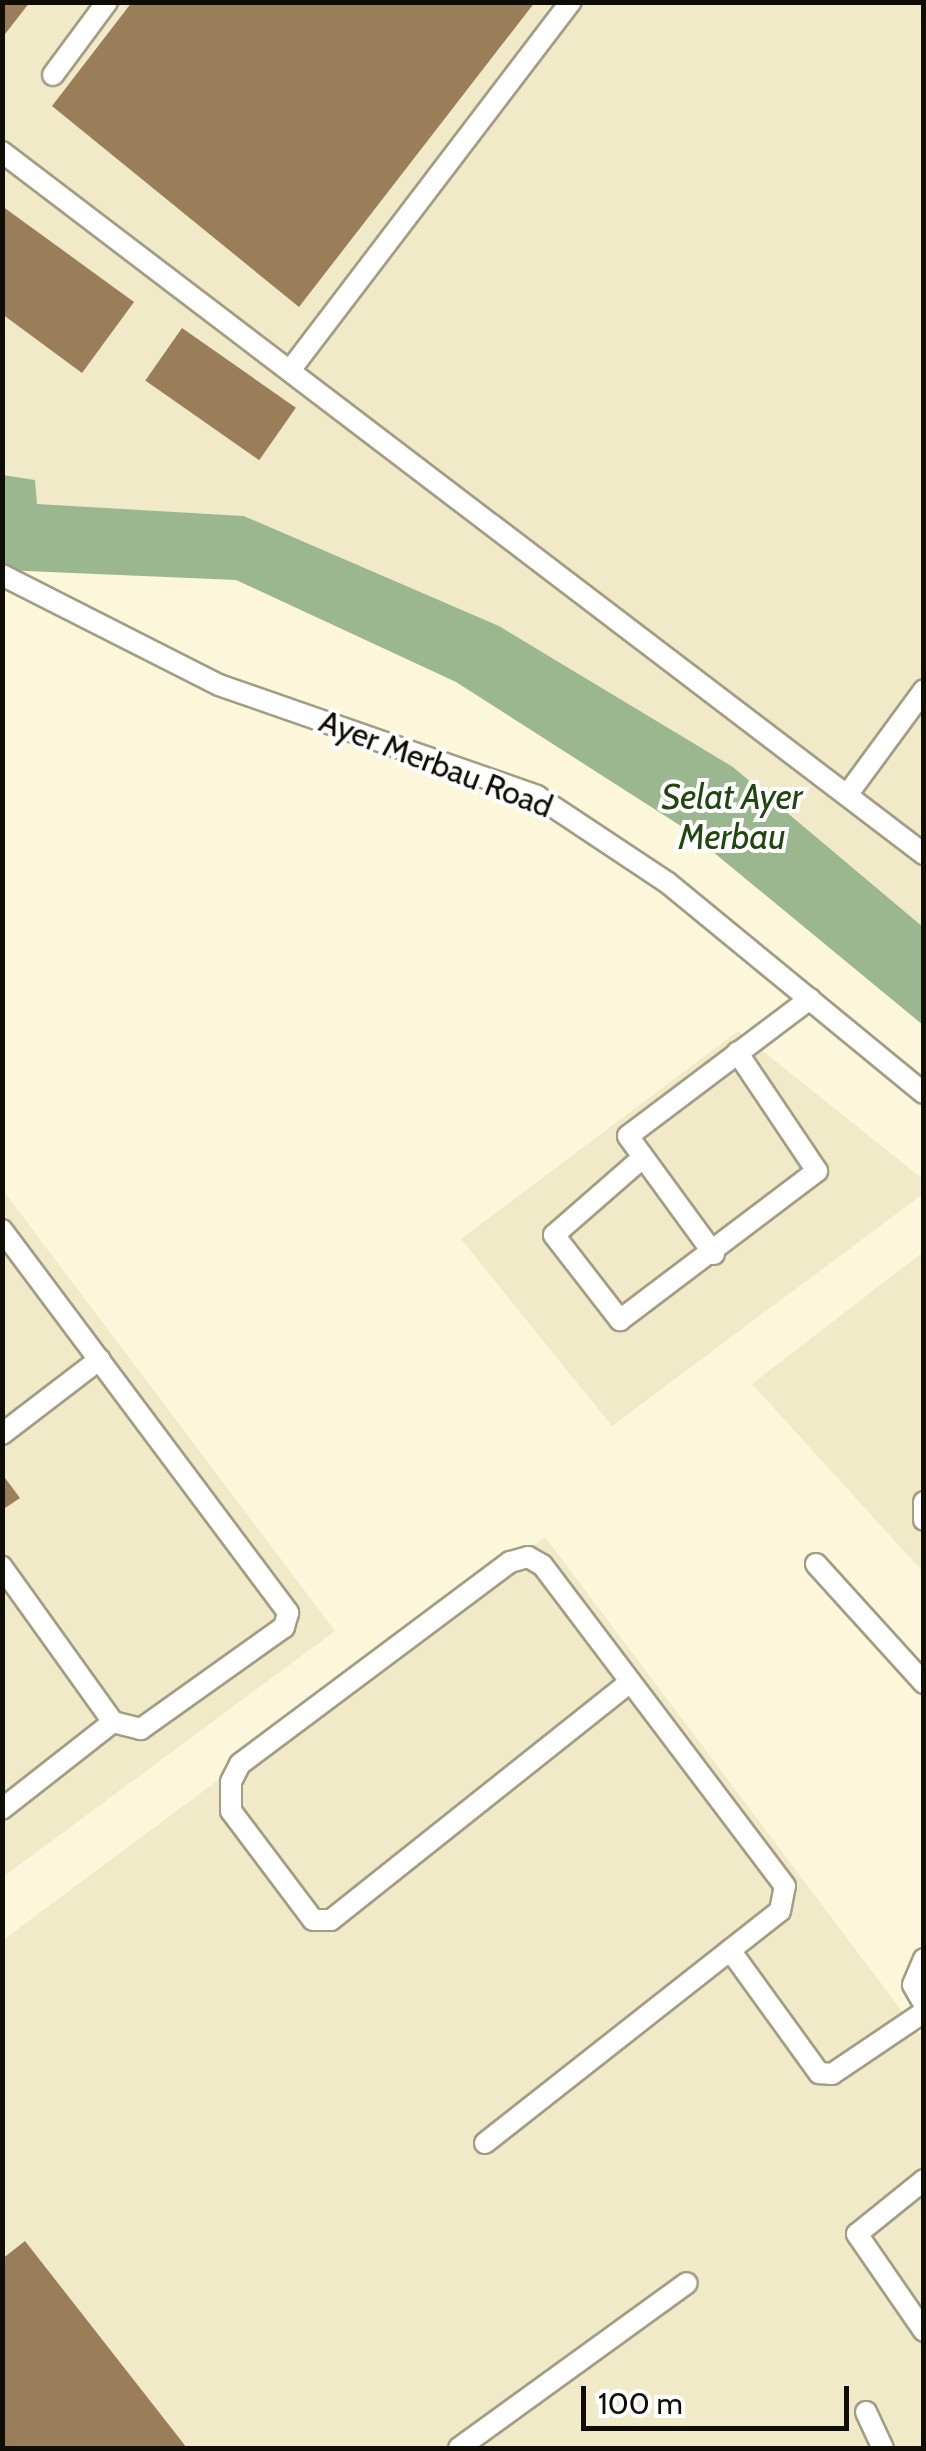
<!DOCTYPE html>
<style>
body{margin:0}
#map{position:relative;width:926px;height:2451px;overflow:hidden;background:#fcf6db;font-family:Cabin,sans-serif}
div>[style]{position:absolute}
.built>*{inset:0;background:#f1eac8}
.water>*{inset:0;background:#9bb790}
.building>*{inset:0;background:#997e59;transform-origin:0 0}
.roads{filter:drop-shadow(2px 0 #a39d84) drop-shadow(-2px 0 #a39d84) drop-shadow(0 2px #a39d84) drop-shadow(0 -2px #a39d84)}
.minor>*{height:20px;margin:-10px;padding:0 10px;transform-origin:10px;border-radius:10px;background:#fff}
span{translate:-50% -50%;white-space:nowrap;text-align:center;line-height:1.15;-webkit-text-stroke:8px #fff;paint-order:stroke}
.street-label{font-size:32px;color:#0f0d05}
.water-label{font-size:35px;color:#21460f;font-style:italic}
.frame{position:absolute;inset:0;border:5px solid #0f0d05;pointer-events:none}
.scale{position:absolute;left:581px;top:2386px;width:268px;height:45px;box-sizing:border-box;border:5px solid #0f0d05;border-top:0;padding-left:12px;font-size:30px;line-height:35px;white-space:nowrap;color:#0f0d05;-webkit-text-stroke:8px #fff;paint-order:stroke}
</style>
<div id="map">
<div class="built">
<div style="clip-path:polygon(2px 3px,923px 3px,923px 927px,733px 767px,499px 626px,244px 516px,36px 504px,35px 480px,3px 475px)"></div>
<div style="clip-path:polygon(738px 1031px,923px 1179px,923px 1194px,612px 1426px,461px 1239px)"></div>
<div style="clip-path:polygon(2px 1189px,335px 1631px,3px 1877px,2px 1877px)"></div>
<div style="clip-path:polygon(923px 1252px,923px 1572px,752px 1384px)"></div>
<div style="clip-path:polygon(545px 1537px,923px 2039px,923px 2448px,3px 2448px,3px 1940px)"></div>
</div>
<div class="water">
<div style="clip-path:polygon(3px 475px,35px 480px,37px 504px,244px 516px,499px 626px,733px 767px,923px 927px,923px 1025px,684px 828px,456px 682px,236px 580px,3px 570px)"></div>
</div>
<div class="building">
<div style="clip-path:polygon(2px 2px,30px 2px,2px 38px)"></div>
<div style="clip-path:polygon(132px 2px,535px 2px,299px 307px,52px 106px)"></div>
<div style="clip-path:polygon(2px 206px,134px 302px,82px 373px,2px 314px)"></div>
<div style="left:182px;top:328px;width:139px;height:64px;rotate:35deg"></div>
<div style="clip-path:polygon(2px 1474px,20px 1498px,2px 1510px)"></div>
<div style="clip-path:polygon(25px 2241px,187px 2448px,2px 2448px,2px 2259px)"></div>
</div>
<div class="roads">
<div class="minor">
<div style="left:53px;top:75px;width:91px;rotate:-53.5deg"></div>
<div style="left:2px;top:152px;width:1159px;rotate:37.29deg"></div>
<div style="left:291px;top:369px;width:462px;rotate:-52.7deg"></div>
<div style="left:2px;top:575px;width:243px;rotate:26.9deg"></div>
<div style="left:219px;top:685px;width:337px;rotate:19.2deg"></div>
<div style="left:537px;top:796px;width:157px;rotate:33.6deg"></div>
<div style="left:668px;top:883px;width:331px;rotate:39.4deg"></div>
<div style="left:847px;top:795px;width:130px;rotate:-53.7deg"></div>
<div style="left:640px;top:1160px;width:114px;rotate:138.9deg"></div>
<div style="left:554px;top:1235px;width:108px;rotate:52.2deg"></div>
<div style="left:620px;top:1320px;width:247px;rotate:-37.1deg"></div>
<div style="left:817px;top:1171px;width:143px;rotate:-123.9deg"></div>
<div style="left:2px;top:1230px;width:478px;rotate:53.2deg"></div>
<div style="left:288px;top:1613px;width:15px;rotate:106deg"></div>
<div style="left:284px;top:1627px;width:176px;rotate:144.5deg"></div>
<div style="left:141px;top:1729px;width:29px;rotate:-166deg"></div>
<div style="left:113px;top:1722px;width:191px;rotate:-125.6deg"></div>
<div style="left:714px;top:1254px;width:146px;rotate:-126.1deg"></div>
<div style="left:628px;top:1136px;width:228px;rotate:-37deg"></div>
<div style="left:2px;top:1434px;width:123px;rotate:-37.4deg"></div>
<div style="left:924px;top:1502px;width:18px;rotate:90deg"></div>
<div style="left:816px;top:1564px;width:161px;rotate:47.8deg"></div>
<div style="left:2px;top:1809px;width:141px;rotate:-38.1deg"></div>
<div style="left:730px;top:1950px;width:152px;rotate:54.1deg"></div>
<div style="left:819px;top:2073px;width:13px;rotate:4deg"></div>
<div style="left:832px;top:2074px;width:111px;rotate:-34deg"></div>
<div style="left:924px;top:1959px;width:28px;rotate:113deg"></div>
<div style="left:913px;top:1985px;width:22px;rotate:60deg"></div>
<div style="left:485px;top:2143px;width:375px;rotate:-38.2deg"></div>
<div style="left:780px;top:1911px;width:25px;rotate:-79deg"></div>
<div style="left:785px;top:1886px;width:403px;rotate:-127.1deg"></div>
<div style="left:542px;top:1565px;width:16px;rotate:-150deg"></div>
<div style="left:528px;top:1557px;width:19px;rotate:164deg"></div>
<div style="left:510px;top:1562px;width:337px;rotate:143.2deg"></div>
<div style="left:240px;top:1764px;width:20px;rotate:117deg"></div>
<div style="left:231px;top:1782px;width:29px;rotate:90deg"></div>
<div style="left:231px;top:1811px;width:136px;rotate:53deg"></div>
<div style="left:313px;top:1920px;width:18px"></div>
<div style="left:331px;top:1920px;width:382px;rotate:-38.5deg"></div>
<div style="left:924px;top:2180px;width:86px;rotate:141.1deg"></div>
<div style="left:857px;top:2234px;width:118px;rotate:55.4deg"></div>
<div style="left:866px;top:2412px;width:40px;rotate:65deg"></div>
<div style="left:459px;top:2448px;width:281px;rotate:-35.9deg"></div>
</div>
</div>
<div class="street-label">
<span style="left:436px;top:764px;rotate:21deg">Ayer Merbau Road</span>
</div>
<div class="water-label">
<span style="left:732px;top:817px">Selat Ayer<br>Merbau</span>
</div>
<div class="frame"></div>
<div class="scale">100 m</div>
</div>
